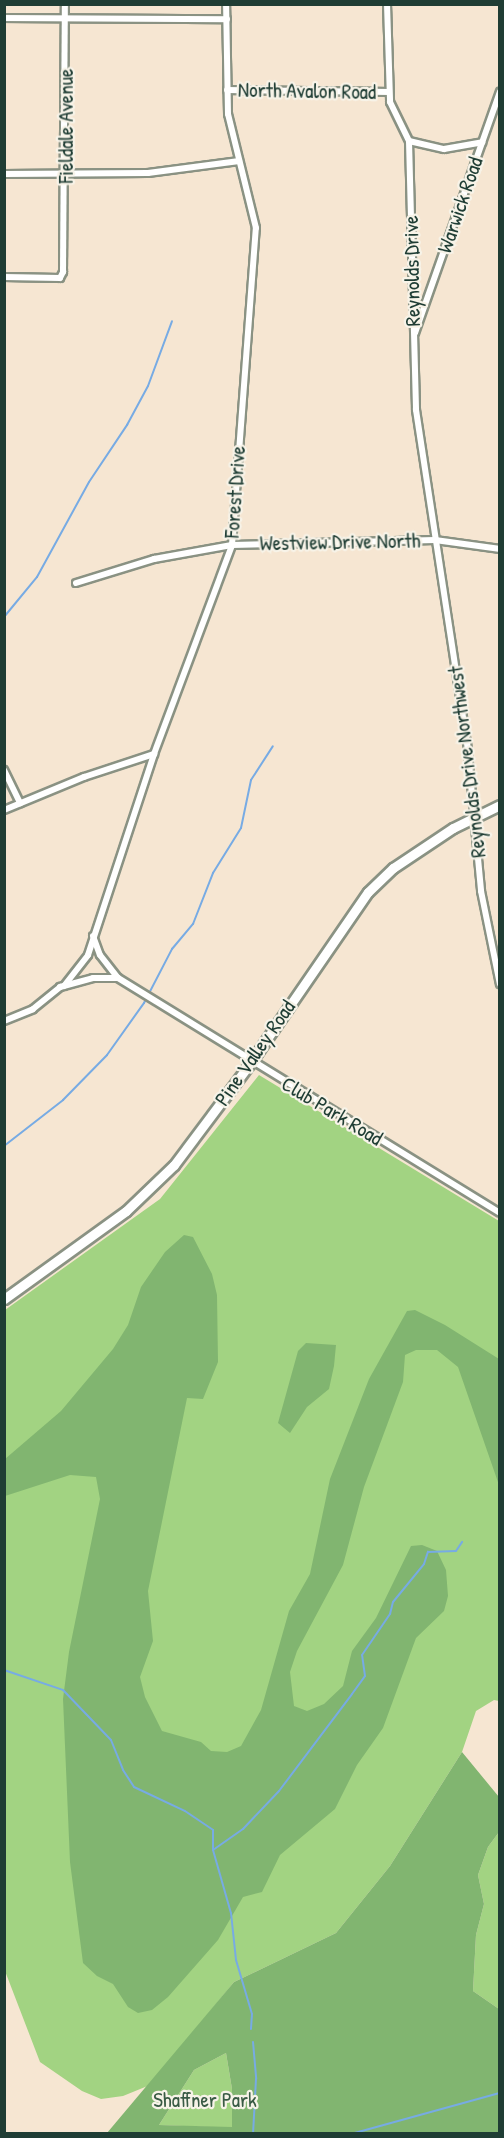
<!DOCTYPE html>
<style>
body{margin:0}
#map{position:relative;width:504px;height:2138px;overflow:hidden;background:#f6e6d2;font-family:"Patrick Hand",sans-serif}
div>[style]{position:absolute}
.green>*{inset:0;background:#a2d382}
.forest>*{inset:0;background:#81b570}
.stream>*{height:2px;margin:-1px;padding:0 1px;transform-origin:1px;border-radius:1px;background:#77abe4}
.roads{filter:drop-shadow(2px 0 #8a9283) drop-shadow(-2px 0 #8a9283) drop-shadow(0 2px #8a9283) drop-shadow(0 -2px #8a9283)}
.street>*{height:6px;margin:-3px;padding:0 3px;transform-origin:3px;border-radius:3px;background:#fff}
.secondary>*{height:9px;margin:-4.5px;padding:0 4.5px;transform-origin:4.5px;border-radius:4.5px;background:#fff}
span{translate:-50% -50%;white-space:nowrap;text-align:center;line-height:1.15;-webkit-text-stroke:4.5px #f7f3e8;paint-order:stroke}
.street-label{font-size:21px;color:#1f3d34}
.park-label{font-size:21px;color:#395b44}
.frame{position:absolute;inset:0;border:6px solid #1f3d34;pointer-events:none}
</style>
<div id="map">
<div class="green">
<div style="clip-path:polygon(259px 1075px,499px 1221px,499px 1701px,494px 1700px,476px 1711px,462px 1752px,390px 1866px,336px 1933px,234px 1982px,150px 2085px,123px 2096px,101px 2099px,82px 2091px,40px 2062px,5px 1971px,5px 1310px,160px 1199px)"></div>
<div style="clip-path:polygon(499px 1832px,499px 2009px,473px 1991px,476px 1935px,484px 1904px,478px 1875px,488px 1847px)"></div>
<div style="clip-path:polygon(226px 2053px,232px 2089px,232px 2128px,159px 2125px,194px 2070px)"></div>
</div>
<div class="forest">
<div style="clip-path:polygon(184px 1235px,193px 1237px,212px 1274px,217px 1295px,218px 1362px,203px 1399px,187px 1398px,148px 1591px,153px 1641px,140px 1677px,145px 1697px,162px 1731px,201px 1742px,211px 1751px,227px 1752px,241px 1746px,261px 1710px,289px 1611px,310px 1574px,330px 1479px,369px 1379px,407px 1311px,415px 1310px,445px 1325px,499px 1359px,499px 1485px,458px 1367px,437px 1350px,416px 1350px,405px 1355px,403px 1382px,364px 1487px,343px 1565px,297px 1651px,290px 1672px,294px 1706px,307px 1711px,324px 1704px,343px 1686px,352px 1651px,376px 1618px,411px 1546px,422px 1545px,437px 1551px,446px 1570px,448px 1596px,444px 1611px,416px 1638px,383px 1728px,357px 1765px,335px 1809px,280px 1855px,262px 1892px,243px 1897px,218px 1940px,168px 1997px,152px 2010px,138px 2013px,128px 2007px,113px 1984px,97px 1976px,83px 1963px,70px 1862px,63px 1699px,69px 1652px,100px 1499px,96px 1477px,70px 1475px,5px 1496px,5px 1459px,61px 1411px,113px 1349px,128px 1325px,141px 1287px,165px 1252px)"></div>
<div style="clip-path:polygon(306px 1343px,336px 1345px,334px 1366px,329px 1389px,307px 1407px,290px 1433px,278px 1423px,298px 1351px)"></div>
<div style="clip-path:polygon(evenodd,462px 1752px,499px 1797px,499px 1832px,488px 1847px,478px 1875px,484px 1904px,476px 1935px,473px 1991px,499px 2009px,499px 2133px,107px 2133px,234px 1982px,336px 1933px,390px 1866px,462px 1752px,226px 2053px,232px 2089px,232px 2127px,159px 2125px,194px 2070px,226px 2053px)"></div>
</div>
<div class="stream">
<div style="left:4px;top:617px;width:52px;rotate:-50.5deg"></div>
<div style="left:37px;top:577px;width:108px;rotate:-61.3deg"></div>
<div style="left:89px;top:482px;width:69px;rotate:-56.3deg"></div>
<div style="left:127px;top:425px;width:44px;rotate:-61.7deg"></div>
<div style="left:148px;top:386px;width:69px;rotate:-69.7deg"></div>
<div style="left:4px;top:1146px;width:75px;rotate:-37.9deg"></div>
<div style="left:63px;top:1100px;width:63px;rotate:-45.6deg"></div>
<div style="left:107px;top:1055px;width:64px;rotate:-54.6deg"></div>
<div style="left:144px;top:1003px;width:61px;rotate:-62.6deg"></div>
<div style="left:172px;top:949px;width:33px;rotate:-50deg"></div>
<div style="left:193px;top:924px;width:55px;rotate:-68.6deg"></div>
<div style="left:213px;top:873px;width:53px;rotate:-58.1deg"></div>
<div style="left:241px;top:828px;width:49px;rotate:-78.2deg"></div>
<div style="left:251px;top:780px;width:40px;rotate:-57.1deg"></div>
<div style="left:4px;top:1670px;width:62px;rotate:18.7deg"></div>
<div style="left:63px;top:1690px;width:69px;rotate:46.2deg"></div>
<div style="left:111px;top:1740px;width:32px;rotate:68deg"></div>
<div style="left:123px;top:1770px;width:20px;rotate:57deg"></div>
<div style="left:134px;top:1787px;width:56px;rotate:25.2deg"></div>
<div style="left:185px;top:1811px;width:34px;rotate:34deg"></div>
<div style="left:213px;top:1830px;width:20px;rotate:90deg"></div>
<div style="left:213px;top:1850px;width:66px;rotate:74.1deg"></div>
<div style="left:231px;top:1913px;width:47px;rotate:83.9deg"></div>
<div style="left:236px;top:1960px;width:56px;rotate:73.5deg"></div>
<div style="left:252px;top:2014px;width:15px;rotate:94deg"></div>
<div style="left:213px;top:1850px;width:37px;rotate:-35deg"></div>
<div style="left:243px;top:1829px;width:52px;rotate:-46.5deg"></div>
<div style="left:279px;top:1791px;width:121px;rotate:-53deg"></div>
<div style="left:352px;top:1694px;width:22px;rotate:-54deg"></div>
<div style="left:365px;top:1676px;width:21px;rotate:-98deg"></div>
<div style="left:362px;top:1655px;width:50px;rotate:-55.7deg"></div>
<div style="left:390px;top:1614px;width:12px;rotate:-76deg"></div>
<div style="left:393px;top:1602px;width:49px;rotate:-50.8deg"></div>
<div style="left:424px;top:1564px;width:13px;rotate:-72deg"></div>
<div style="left:428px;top:1552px;width:28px;rotate:-2deg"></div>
<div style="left:456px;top:1551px;width:11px;rotate:-56deg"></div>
<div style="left:253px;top:2042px;width:37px;rotate:85deg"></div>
<div style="left:256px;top:2079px;width:55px;rotate:93.1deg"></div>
<div style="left:351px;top:2134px;width:155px;rotate:-15.4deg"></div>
</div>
<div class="roads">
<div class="street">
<div style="left:387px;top:4px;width:98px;rotate:88.2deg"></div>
<div style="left:390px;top:102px;width:43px;rotate:64deg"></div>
<div style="left:409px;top:141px;width:269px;rotate:88.5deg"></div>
<div style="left:416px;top:410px;width:336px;rotate:81.3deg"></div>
<div style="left:467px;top:742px;width:150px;rotate:84.6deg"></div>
<div style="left:481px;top:891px;width:95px;rotate:78.5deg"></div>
<div style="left:4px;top:18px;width:223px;rotate:0.3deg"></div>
<div style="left:227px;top:90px;width:161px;rotate:0.7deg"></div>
<div style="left:409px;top:141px;width:36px;rotate:13deg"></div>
<div style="left:444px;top:149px;width:39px;rotate:-10deg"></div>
<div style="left:4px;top:174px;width:144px;rotate:-0.4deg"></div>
<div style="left:148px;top:173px;width:92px;rotate:-7.5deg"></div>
<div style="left:4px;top:277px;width:56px;rotate:1deg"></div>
<div style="left:60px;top:278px;width:7px;rotate:-63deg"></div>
<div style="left:63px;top:272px;width:268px;rotate:-89.6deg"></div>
<div style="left:415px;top:333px;width:256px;rotate:-70.6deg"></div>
<div style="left:76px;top:583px;width:82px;rotate:-17.1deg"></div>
<div style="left:154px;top:559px;width:79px;rotate:-10.2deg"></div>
<div style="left:232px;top:545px;width:203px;rotate:-1.4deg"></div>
<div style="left:435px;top:540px;width:66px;rotate:7.9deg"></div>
<div style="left:4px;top:770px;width:37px;rotate:64deg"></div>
<div style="left:4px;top:810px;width:87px;rotate:-22.4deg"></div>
<div style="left:84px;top:777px;width:74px;rotate:-18.2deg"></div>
<div style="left:93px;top:936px;width:20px;rotate:70deg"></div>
<div style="left:100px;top:955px;width:29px;rotate:52deg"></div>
<div style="left:64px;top:986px;width:39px;rotate:-52deg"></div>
<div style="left:88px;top:955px;width:212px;rotate:-71.8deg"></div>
<div style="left:154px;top:754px;width:223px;rotate:-69.5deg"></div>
<div style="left:232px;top:545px;width:318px;rotate:-85.7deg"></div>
<div style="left:256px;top:228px;width:117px;rotate:-103.8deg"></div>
<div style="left:228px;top:114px;width:110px;rotate:-91deg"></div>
<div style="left:4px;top:1021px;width:31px;rotate:-22deg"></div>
<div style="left:33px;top:1009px;width:35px;rotate:-39deg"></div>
<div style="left:60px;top:987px;width:34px;rotate:-15deg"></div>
<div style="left:93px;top:978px;width:25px"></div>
<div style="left:118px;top:978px;width:448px;rotate:31.6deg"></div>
</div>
<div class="secondary">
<div style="left:4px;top:1299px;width:150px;rotate:-35.8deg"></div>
<div style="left:126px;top:1211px;width:66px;rotate:-43.8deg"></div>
<div style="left:174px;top:1165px;width:129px;rotate:-53.2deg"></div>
<div style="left:251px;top:1062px;width:206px;rotate:-55.5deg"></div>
<div style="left:368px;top:892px;width:35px;rotate:-44deg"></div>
<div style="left:393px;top:868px;width:72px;rotate:-33.7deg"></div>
<div style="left:453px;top:828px;width:52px;rotate:-26.1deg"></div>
</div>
</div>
<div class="street-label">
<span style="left:307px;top:91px;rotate:1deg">North Avalon Road</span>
<span style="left:66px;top:126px;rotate:-90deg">Fieldale Avenue</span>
<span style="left:460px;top:205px;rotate:-71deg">Warwick Road</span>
<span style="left:412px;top:271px;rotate:-91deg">Reynolds Drive</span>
<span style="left:235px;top:492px;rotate:-86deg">Forest Drive</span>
<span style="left:340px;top:542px;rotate:-1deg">Westview Drive North</span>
<span style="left:467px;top:762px;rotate:-97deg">Reynolds Drive Northwest</span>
<span style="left:255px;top:1053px;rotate:-55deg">Pine Valley Road</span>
<span style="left:332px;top:1111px;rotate:31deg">Club Park Road</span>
</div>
<div class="park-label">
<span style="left:205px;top:2100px">Shaffner Park</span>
</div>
<div class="frame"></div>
</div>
